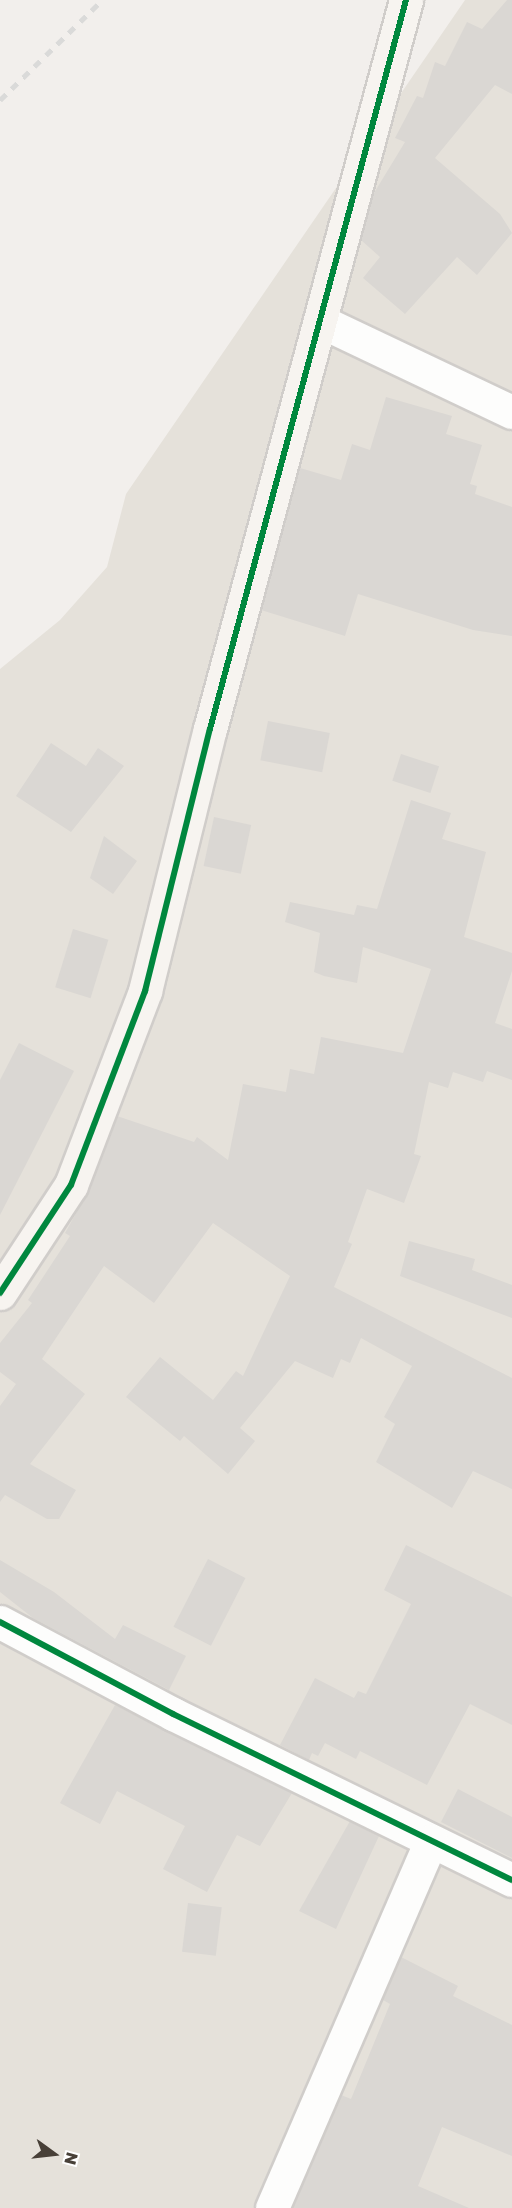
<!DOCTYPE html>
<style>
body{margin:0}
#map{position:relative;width:512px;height:2208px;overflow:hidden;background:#f2efec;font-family:"Golos Text",sans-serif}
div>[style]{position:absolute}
.residential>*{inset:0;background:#e5e1da}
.building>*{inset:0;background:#dad7d3;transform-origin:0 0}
.roads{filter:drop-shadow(2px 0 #d0cdca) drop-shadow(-2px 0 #d0cdca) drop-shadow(0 2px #d0cdca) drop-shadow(0 -2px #d0cdca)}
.street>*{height:33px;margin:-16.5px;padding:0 16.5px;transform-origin:16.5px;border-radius:16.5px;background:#fdfdfc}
.secondary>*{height:33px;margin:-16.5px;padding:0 16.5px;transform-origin:16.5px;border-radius:16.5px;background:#f7f4f0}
.rail>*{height:4.5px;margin-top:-2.25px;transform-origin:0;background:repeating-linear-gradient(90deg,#dadad9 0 8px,transparent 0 16px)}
.cycleway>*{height:6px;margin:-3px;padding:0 3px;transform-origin:3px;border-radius:3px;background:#00873e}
span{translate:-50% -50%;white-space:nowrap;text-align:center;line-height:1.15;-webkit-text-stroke:4.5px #fff;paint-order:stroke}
.north{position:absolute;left:24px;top:2124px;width:60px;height:60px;-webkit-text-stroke:4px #fff;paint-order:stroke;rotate:105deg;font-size:16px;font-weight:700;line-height:24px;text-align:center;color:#484038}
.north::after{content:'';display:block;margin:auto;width:21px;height:27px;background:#484038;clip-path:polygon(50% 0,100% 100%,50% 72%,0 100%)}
</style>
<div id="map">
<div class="residential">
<div style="clip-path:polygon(465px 0,512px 0,512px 2208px,0 2208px,0 669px,60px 620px,107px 567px,126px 494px)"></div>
</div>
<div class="building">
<div style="clip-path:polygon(507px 0,512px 0,512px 94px,495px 85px,435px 158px,500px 214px,512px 233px,477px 275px,457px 257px,405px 314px,363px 278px,380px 257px,361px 240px,374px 193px,405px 142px,395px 138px,417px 96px,423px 98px,435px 62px,445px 66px,467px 22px,482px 29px)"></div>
<div style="clip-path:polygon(386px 397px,452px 416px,446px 434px,482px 445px,470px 484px,477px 486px,475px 494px,512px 507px,512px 636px,473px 630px,358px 594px,345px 636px,261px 610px,300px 468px,341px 480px,352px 444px,370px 450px)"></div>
<div style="left:268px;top:721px;width:63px;height:40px;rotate:11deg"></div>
<div style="clip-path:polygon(51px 743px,86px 766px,98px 748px,124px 766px,71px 832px,16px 796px)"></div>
<div style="left:401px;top:754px;width:40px;height:28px;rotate:18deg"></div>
<div style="clip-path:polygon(411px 800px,451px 813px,442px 839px,486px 852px,464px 937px,512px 953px,512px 971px,495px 1023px,512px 1029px,512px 1080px,487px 1071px,483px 1082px,453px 1072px,448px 1088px,429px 1082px,414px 1154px,421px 1156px,404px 1203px,367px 1189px,348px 1242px,352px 1244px,334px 1287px,512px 1378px,512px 1489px,473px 1471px,452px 1508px,376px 1462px,395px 1424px,384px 1417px,412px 1366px,361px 1338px,350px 1363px,341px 1359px,333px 1378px,295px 1361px,240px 1428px,255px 1441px,228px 1474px,184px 1436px,180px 1441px,126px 1397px,160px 1357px,213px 1400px,236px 1371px,243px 1376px,290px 1276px,213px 1223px,154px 1303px,104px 1266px,42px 1359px,85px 1394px,30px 1464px,76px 1490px,59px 1519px,47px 1519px,5px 1495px,0 1502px,0 1406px,16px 1384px,0 1372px,0 1343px,32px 1303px,28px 1300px,70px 1236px,65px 1233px,87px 1194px,117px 1116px,194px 1142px,197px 1137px,228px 1160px,243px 1084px,286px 1092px,290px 1069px,314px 1074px,321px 1037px,403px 1053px,431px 969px,363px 947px,357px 983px,324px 976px,314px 972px,320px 933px,285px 922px,290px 902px,354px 915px,357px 905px,377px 909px)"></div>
<div style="left:214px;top:817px;width:38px;height:50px;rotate:12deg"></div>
<div style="clip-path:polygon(104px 836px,137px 861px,113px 894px,90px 878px)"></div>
<div style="left:73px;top:929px;width:37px;height:61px;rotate:17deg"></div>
<div style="clip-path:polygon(19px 1043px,74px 1071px,0 1215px,0 1080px)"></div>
<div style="clip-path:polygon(409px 1241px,475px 1259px,472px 1270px,512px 1285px,512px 1318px,400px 1276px)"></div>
<div style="clip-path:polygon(406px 1545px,512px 1597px,512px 1725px,470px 1704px,427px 1785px,360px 1751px,356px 1759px,325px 1743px,318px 1756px,312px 1753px,309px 1760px,280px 1745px,315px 1678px,354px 1698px,358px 1691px,366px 1694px,411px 1604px,384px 1590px)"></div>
<div style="left:208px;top:1559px;width:42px;height:76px;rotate:27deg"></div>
<div style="clip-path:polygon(0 1560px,54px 1592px,115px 1639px,123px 1625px,186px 1656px,169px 1690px,33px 1618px,0 1592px)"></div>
<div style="clip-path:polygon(115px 1705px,292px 1793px,260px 1846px,237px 1835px,207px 1892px,163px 1869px,185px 1826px,117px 1791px,100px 1824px,60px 1803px)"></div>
<div style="clip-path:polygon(458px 1789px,512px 1817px,512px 1858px,441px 1822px)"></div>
<div style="clip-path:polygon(350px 1821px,379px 1836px,336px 1929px,299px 1911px)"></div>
<div style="left:188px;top:1903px;width:34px;height:49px;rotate:7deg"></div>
<div style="clip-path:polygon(401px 1957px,458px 1986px,453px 1996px,512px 2025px,512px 2156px,442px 2127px,418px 2186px,469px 2208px,292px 2208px,341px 2095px,351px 2099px,390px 2004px,383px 2000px)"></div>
</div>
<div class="roads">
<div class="street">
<div style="left:320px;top:321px;width:212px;rotate:25.4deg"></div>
<div style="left:0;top:1622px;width:196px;rotate:28deg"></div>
<div style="left:173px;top:1714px;width:377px;rotate:26.1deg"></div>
<div style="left:272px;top:2208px;width:400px;rotate:-66.6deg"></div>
</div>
<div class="secondary">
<div style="left:0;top:1293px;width:129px;rotate:-56.7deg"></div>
<div style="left:71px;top:1185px;width:208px;rotate:-69.1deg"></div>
<div style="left:145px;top:991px;width:270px;rotate:-76.1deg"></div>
<div style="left:210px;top:729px;width:755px;rotate:-74.95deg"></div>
</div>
</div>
<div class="rail">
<div style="left:0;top:100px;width:143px;rotate:-44.4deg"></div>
</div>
<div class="cycleway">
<div style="left:0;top:1293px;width:129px;rotate:-56.7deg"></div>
<div style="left:71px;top:1185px;width:208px;rotate:-69.1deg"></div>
<div style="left:145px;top:991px;width:270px;rotate:-76.1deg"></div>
<div style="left:210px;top:729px;width:755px;rotate:-74.95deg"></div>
<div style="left:0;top:1622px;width:196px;rotate:28deg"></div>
<div style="left:173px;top:1714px;width:377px;rotate:26.1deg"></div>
</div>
<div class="north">N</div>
</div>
